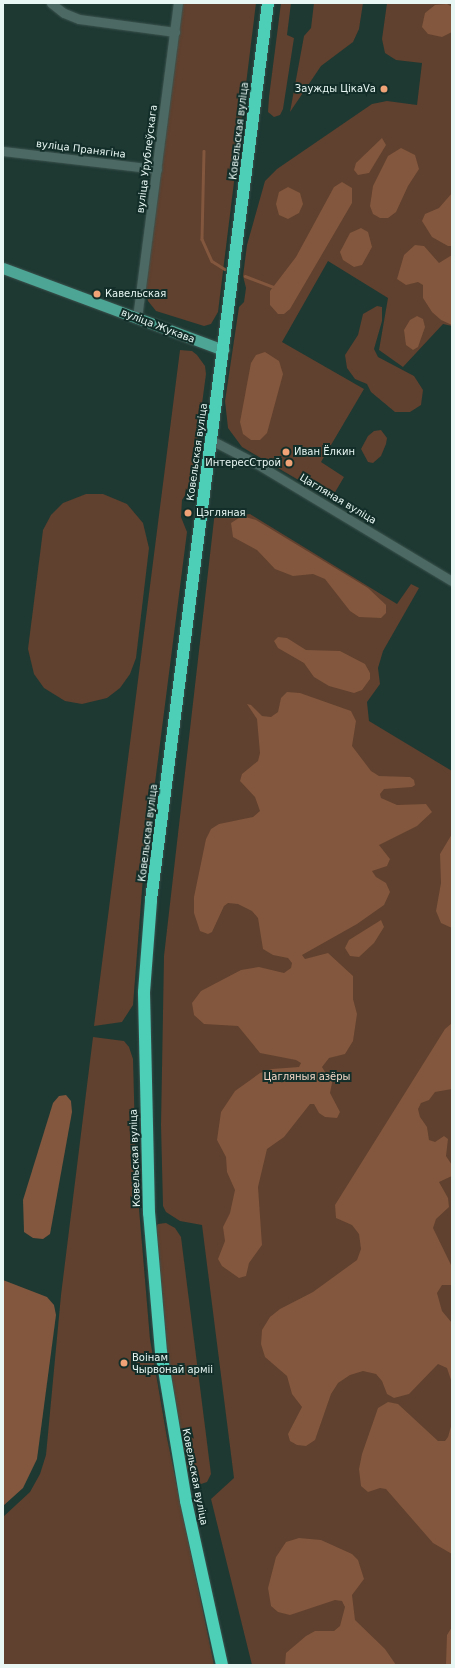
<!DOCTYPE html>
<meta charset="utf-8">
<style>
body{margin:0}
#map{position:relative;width:455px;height:1668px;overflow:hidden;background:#1e3832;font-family:"DejaVu Sans",sans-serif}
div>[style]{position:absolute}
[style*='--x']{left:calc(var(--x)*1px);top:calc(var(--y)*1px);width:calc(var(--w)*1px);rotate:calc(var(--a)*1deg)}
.green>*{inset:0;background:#60402e}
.water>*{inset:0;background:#82573e}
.stream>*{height:2.5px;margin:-1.25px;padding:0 1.25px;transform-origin:1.25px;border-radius:1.25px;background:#82573e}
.roads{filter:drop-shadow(0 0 1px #3b534e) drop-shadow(0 0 1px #3b534e)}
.minor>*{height:9px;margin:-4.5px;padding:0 4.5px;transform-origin:4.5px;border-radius:4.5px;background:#4d6963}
.major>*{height:11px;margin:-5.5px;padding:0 5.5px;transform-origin:5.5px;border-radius:5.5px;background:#4da695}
.highway>*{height:12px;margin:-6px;padding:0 6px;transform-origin:6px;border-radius:6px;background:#4dceb7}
.dots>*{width:11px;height:11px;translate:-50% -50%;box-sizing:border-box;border:2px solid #132e29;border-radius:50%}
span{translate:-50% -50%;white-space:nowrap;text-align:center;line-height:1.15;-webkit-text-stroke:4px #132e29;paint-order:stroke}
.poi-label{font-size:10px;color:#e8f7f3}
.right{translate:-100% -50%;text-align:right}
.left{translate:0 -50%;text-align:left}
.street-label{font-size:10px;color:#e8f7f3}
.park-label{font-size:10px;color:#f6d9c9}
.frame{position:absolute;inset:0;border:4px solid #e8f7f3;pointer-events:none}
</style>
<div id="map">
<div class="green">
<i style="clip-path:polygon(182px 3px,256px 3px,218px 312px,211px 324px,204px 326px,156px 311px,148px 301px,145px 289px)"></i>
<i style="clip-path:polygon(281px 3px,291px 3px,287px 35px,294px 38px,283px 109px,280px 115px,274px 117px,268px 112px,269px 97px)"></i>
<i style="clip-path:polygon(314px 3px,363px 3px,359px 29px,353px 42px,321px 66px,290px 112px,304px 36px,311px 28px)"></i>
<i style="clip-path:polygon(387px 3px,452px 3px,452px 326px,443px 324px,403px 367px,379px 350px,388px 298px,328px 261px,282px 342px,364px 389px,321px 462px,344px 477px,331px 499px,242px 447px,228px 428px,225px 401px,239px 307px,244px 302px,246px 288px,243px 276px,247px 245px,265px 181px,277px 169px,372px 104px,387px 101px,417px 105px,422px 63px,396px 60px,385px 53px,382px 39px)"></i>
<i style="clip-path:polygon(377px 306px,382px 307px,382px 321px,374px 349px,378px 357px,414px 376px,423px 390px,421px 405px,410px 412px,395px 412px,371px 392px,367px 384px,355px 379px,347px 368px,345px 355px,358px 335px,363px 314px)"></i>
<i style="clip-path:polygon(180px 350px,192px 351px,197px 355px,205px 366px,206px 374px,191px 486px,182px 500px,181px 517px,187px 532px,143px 877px,133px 1005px,122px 1022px,94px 1026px)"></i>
<i style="clip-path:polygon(381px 430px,387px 438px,386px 444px,381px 456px,373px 463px,368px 462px,361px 449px,368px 436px,374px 431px)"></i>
<i style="clip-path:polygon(86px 494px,103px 494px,127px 504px,143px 523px,149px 548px,136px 658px,130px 674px,120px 688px,107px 698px,82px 704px,65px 701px,44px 688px,34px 674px,28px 649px,43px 530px,51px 515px,63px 503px)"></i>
<i style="clip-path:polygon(215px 511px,228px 517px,250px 514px,397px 604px,411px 584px,419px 588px,383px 651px,378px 668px,380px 684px,367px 702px,369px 721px,452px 771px,452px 1665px,252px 1665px,211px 1499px,234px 1478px,202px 1225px,180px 1221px,166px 1212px,163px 1206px,161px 1125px,164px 956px)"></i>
<i style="clip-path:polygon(93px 1037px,124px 1041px,129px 1047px,133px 1059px,136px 1173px,150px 1339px,167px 1438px,214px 1665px,3px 1665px,3px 1517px,30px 1492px,40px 1474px,46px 1455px,61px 1295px)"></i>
<i style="clip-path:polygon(166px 1223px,175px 1228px,181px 1237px,211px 1474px,207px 1482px,201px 1484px,192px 1480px,188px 1471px,166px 1351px,156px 1227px,158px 1224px)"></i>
</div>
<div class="water">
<i style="clip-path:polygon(447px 4px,452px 7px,452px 32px,442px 37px,428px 34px,422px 27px,425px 13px,435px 5px)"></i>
<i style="clip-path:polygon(382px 138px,386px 145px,369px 173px,358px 175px,354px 170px,356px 163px)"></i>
<i style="clip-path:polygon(401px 148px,415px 155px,419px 169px,408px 186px,396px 212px,388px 218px,380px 218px,373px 214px,370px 206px,373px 186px,388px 156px)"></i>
<i style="clip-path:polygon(342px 182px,352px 188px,352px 203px,290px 309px,284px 314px,278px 314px,270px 305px,270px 291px,296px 257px,334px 187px)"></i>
<i style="clip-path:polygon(288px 187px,300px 193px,303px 204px,299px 213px,288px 219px,279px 215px,276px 204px,279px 192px)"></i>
<i style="clip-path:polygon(452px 193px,452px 246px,448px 246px,432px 237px,422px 221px,425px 214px,439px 208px)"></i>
<i style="clip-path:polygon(361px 228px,368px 232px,372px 247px,362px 265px,354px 267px,343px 260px,340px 252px,350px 233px)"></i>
<i style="clip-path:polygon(415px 245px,424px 246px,439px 263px,452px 255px,452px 325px,441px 320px,432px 312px,423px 298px,423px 285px,418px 282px,406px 285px,397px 279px,404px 255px)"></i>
<i style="clip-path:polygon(417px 316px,423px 319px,425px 327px,418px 347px,413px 350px,406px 345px,404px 330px,410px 320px)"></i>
<i style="clip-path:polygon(265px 352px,279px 361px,283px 374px,267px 433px,260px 440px,251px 440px,243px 434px,240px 422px,251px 363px,256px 355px)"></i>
<i style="clip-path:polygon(242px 516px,256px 520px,368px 588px,386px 605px,386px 613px,381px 618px,359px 617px,350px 611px,325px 579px,313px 574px,293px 576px,275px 569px,257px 550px,233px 537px,231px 523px)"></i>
<i style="clip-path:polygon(278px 637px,287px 638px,306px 650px,340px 651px,365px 664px,370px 673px,370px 679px,362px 690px,354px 693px,329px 686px,314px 677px,304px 663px,278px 648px,274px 641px)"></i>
<i style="clip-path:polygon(287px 692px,300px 693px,351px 711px,356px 721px,352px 746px,371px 771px,379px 776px,410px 777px,414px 780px,415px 785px,412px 787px,384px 789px,380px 794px,381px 798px,397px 805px,426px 804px,432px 812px,417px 826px,379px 845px,390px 859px,387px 866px,372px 871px,376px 877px,386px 883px,390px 892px,384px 905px,357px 924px,302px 955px,305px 959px,328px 953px,353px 976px,353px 999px,357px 1014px,353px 1041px,345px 1054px,329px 1058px,322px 1067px,325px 1072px,333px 1078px,330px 1093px,340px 1112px,337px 1118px,325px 1117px,319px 1113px,314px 1104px,310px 1104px,284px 1137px,267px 1149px,258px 1187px,262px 1245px,249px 1263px,246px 1276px,239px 1278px,222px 1266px,218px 1259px,225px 1241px,223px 1227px,230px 1213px,235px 1190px,227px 1172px,226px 1157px,217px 1140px,221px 1112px,235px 1091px,260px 1073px,272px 1069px,299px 1067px,301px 1063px,296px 1060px,260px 1053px,238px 1026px,204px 1024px,194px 1015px,192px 1003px,201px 991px,241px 970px,259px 967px,284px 973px,291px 968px,292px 963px,288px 958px,273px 955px,263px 949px,258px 918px,252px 911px,238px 904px,228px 903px,224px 906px,212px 932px,208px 934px,200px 931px,194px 913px,194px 897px,206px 839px,211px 829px,219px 824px,253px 817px,260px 811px,255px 797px,240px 781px,242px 774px,258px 761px,260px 753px,257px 719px,247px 704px,251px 705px,262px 716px,271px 717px,278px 712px,281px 698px)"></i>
<i style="clip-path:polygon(452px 834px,452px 928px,441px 923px,436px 911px,441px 883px,440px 854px)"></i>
<i style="clip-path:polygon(381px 920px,384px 927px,374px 943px,359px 957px,350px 956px,345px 948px,349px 940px)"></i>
<i style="clip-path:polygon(452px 1023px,452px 1089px,435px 1092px,429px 1100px,421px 1103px,418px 1109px,420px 1117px,427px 1127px,429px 1140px,435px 1142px,444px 1136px,448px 1139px,446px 1156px,452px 1165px,452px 1176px,439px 1182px,448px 1198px,449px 1207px,436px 1219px,433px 1228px,452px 1267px,452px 1285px,442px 1285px,437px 1293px,442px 1311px,452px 1323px,452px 1383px,447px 1368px,438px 1364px,409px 1394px,394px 1398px,387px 1394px,382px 1381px,376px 1374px,363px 1371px,350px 1375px,338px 1383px,331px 1394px,315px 1440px,306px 1446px,297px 1445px,290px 1441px,288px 1434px,302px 1407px,292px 1394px,287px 1376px,265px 1357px,261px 1344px,262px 1330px,270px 1317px,280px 1309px,313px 1292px,357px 1260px,361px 1249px,359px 1234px,352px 1225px,336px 1218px,335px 1205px,445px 1029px)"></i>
<i style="clip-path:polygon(66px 1095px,71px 1101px,72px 1112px,50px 1234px,43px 1239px,33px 1238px,24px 1232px,23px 1200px,53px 1103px,59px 1096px)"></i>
<i style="clip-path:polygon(3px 1280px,47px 1297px,54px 1305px,56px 1315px,37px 1459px,23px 1488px,3px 1506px)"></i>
<i style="clip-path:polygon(388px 1402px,398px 1404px,438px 1441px,445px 1441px,448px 1437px,452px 1423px,452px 1554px,433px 1543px,386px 1489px,380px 1488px,368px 1492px,361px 1486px,359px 1469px,362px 1454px,378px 1408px)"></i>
<i style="clip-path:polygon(299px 1538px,321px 1540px,352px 1554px,358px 1560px,364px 1579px,352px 1595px,355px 1620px,385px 1649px,396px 1665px,285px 1665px,286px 1653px,306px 1636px,315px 1631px,334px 1631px,340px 1626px,345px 1607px,342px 1601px,335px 1600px,290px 1615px,278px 1612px,271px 1606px,268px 1588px,276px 1557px,286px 1542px)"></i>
<i style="clip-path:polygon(452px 1627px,452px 1665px,446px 1665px,447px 1635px)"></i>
</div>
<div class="stream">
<i style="--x:204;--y:151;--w:88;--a:91.3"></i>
<i style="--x:202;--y:239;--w:24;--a:66"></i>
<i style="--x:212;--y:261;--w:15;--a:32"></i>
<i style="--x:245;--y:276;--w:30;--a:21"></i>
</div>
<div class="roads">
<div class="minor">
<i style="--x:51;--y:3;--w:16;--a:38"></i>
<i style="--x:64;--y:13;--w:16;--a:22"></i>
<i style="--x:79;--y:19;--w:97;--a:7.7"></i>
<i style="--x:3;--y:151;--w:155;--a:6.7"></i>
<i style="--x:137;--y:318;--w:318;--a:-82.6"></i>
<i style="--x:211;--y:440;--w:52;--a:27.6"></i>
<i style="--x:257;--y:464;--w:227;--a:31"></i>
</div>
<div class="major">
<i style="--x:3;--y:268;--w:235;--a:20.4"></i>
</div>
<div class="highway">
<i style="--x:222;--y:1665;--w:168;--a:-102.4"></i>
<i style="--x:186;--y:1501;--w:151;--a:-99.5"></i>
<i style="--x:161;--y:1352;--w:140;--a:-94.9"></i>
<i style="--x:149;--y:1213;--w:221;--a:-91.3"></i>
<i style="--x:144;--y:992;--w:92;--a:-85.6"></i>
<i style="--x:151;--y:900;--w:905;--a:-82.57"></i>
</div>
</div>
<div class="dots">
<i style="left:384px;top:89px;background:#efa377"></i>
<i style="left:97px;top:294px;background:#efa377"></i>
<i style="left:286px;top:452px;background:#efa377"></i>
<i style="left:289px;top:463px;background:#efa377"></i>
<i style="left:188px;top:513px;background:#efa377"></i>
<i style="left:124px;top:1363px;background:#efa377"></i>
</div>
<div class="poi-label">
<span class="right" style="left:376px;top:89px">Заужды ЦікаVа</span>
<span class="left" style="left:105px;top:294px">Кавельская</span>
<span class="left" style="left:294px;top:452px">Иван Ёлкин</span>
<span class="right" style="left:281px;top:463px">ИнтересСтрой</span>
<span class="left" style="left:196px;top:513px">Цэгляная</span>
<span class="left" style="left:132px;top:1363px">Воінам<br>Чырвонай арміі</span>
</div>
<div class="street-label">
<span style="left:239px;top:131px;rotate:-83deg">Ковельская вуліца</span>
<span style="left:81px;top:149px;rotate:7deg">вуліца Пранягіна</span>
<span style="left:147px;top:159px;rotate:-83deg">вуліца Урублеўскага</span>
<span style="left:158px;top:326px;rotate:21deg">вуліца Жукава</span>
<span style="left:197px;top:452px;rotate:-82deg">Ковельская вуліца</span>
<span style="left:338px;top:499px;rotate:31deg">Цагляная вуліца</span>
<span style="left:148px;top:833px;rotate:-83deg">Ковельская вуліца</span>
<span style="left:135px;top:1158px;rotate:-92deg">Ковельская вуліца</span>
<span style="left:195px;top:1477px;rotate:79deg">Ковельская вуліца</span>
</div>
<div class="park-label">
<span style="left:307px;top:1077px">Цагляныя азёры</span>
</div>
<div class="frame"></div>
</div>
